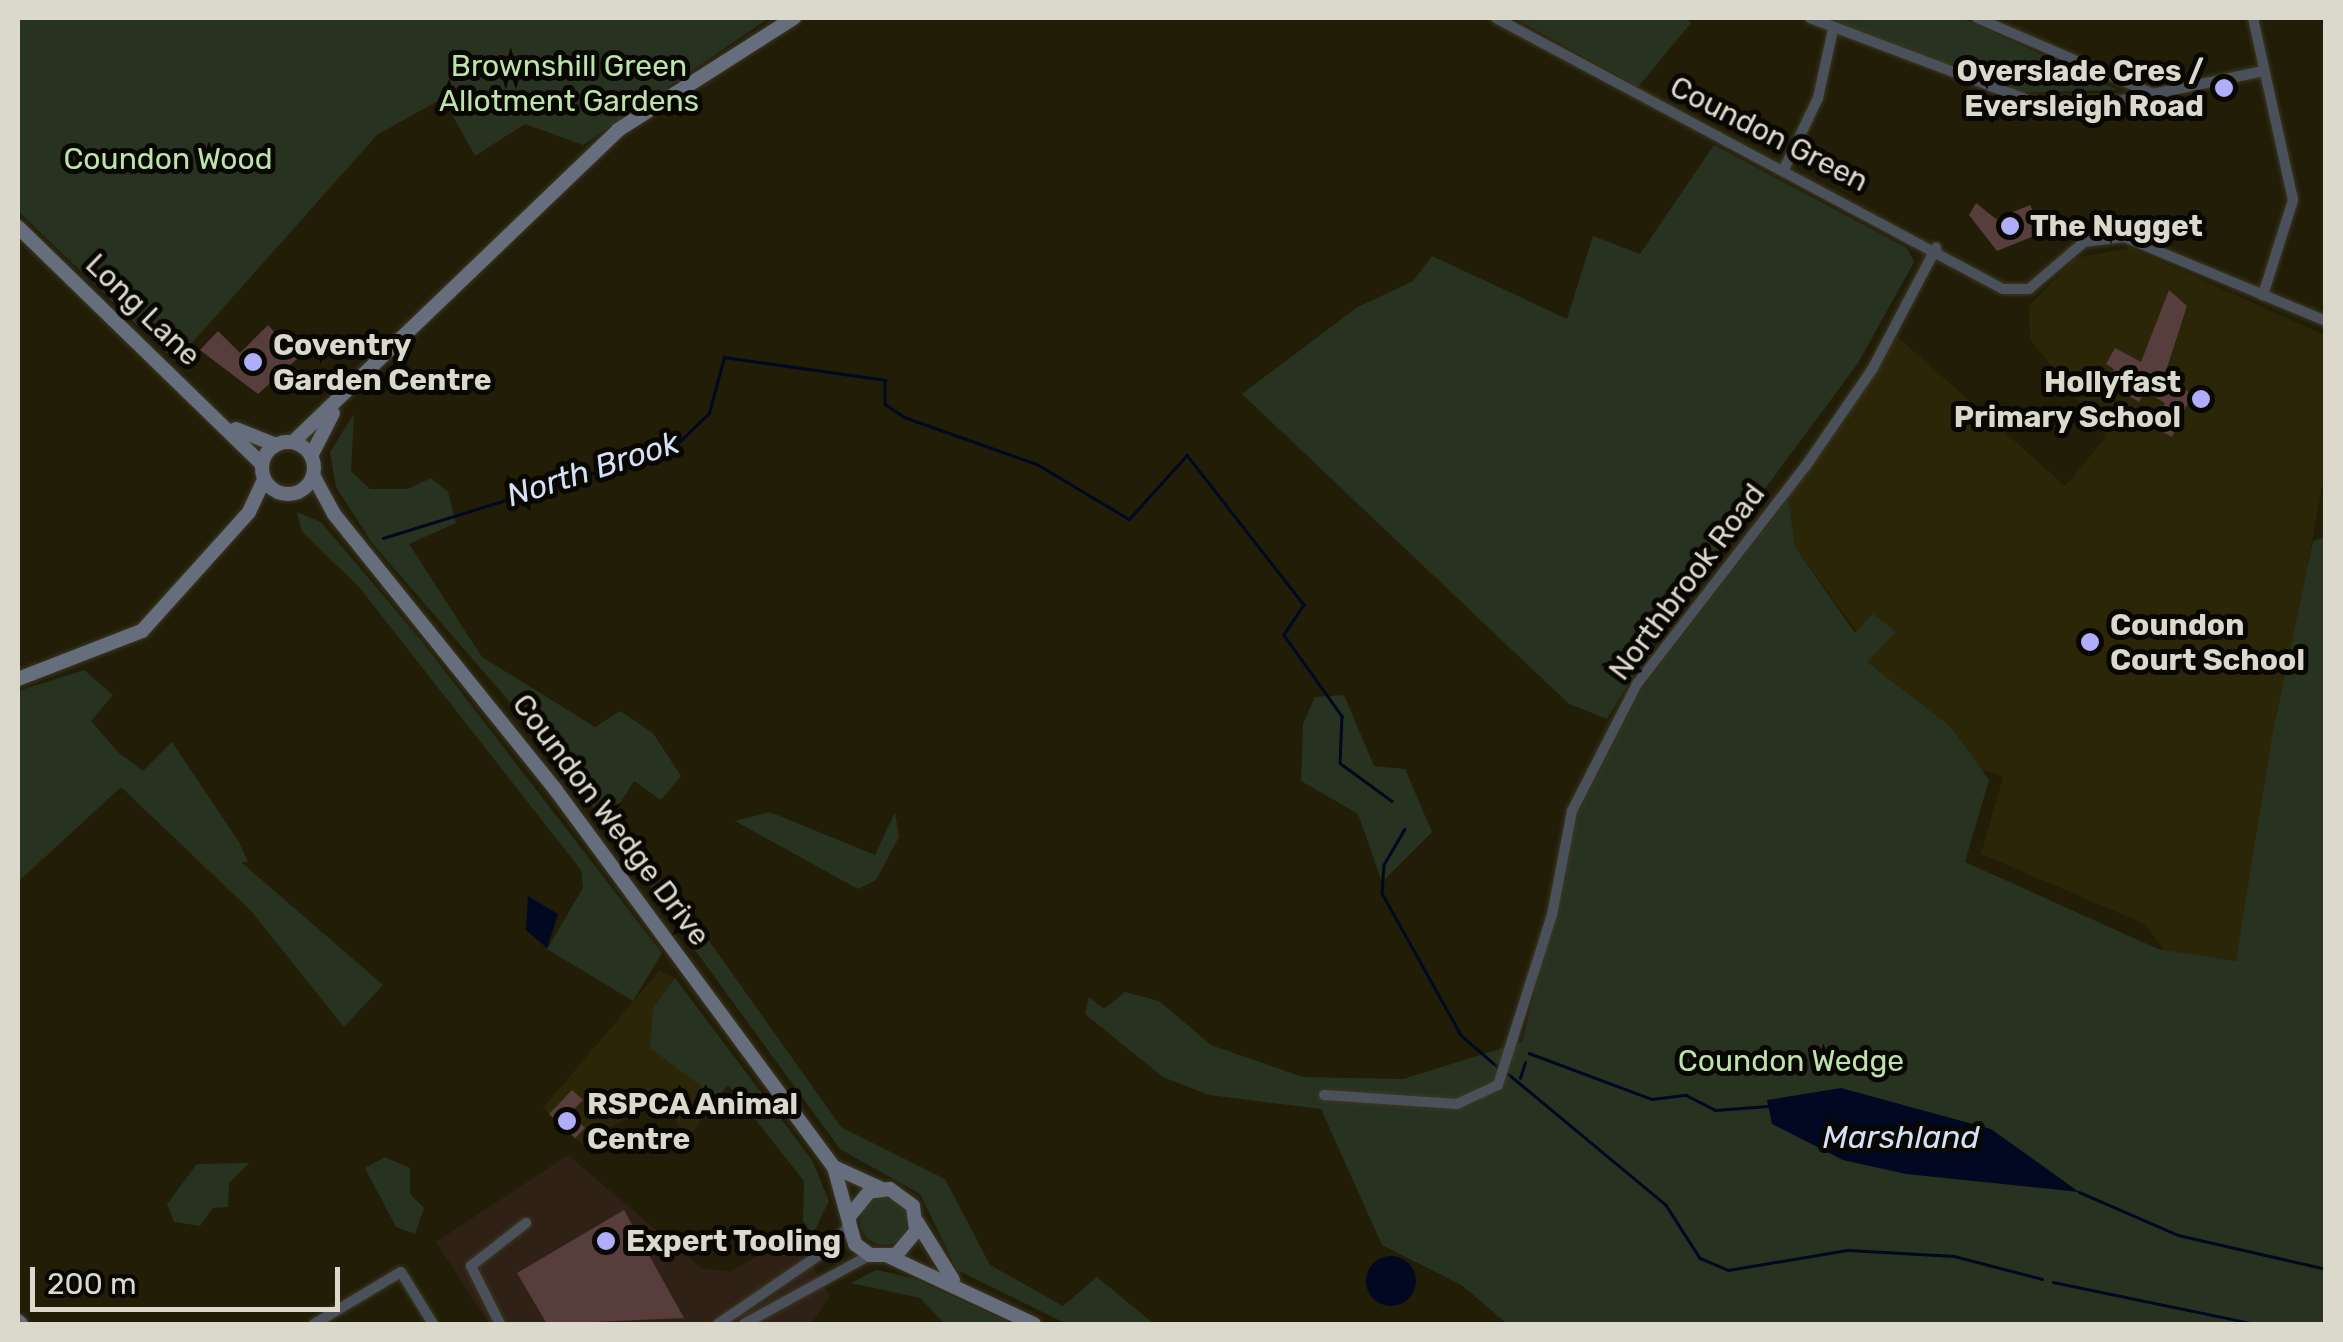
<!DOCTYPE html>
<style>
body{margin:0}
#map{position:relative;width:2343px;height:1342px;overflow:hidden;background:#211d07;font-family:Rubik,sans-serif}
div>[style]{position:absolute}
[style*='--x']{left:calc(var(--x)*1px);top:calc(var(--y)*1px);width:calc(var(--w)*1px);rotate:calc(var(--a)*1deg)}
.built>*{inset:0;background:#2c2608}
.industrial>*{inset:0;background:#2f2115}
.green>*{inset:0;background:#273320}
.round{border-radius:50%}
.water>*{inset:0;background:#010821}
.stream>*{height:2.5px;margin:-1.25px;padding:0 1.25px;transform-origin:1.25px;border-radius:1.25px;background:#010821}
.building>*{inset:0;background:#573d3c}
.roads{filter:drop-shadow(0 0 2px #3b3723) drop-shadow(0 0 2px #3b3723)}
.street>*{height:10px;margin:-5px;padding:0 5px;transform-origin:5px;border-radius:5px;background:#4b515a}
.secondary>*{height:14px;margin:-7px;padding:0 7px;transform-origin:7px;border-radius:7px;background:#666e7d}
.secondary>.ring{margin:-7px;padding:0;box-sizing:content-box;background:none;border:14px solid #666e7d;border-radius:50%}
.dots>*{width:28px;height:28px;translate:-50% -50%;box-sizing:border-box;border:5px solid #090702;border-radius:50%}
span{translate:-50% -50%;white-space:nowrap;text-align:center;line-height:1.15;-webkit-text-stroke:10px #090702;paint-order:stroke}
.park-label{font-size:30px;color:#bee3aa}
.poi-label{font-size:30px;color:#dbd9cc;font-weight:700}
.right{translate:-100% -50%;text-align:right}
.left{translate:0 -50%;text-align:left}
.street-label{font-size:30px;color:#dbd9cc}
.water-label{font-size:32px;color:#d4e1f8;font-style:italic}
.frame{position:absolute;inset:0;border:20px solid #dbd9cc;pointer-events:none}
.scale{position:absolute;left:30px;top:1267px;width:310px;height:45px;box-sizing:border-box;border:5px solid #dbd9cc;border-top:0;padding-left:12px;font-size:30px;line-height:35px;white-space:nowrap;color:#dbd9cc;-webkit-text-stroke:8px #090702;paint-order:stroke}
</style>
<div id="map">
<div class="built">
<i style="clip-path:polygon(2131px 248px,2325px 335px,2325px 470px,2236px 961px,2164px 950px,2145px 924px,1981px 854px,2003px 777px,1980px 769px,1951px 727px,1867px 662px,1871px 651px,1795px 547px,1784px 495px,1892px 332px,2065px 486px,2106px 437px,2030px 339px,2029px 306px,2075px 258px)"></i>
<i style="clip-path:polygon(659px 971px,675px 978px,653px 1008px,651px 1048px,717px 1098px,687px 1140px,662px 1098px,581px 1144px,543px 1108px)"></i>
</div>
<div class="industrial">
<i style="clip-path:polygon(568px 1155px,701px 1268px,729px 1272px,794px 1235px,830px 1296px,811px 1324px,489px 1324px,436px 1242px)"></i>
</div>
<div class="green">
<i style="clip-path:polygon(18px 18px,769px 18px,583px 145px,525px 124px,475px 156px,443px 98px,377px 135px,183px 353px,166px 353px,18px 211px)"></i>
<i style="clip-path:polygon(1514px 18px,1687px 18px,1691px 23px,1638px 87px)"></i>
<i style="clip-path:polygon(1824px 18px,1962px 18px,2118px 90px,2012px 93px)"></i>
<i style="clip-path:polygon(1714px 145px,1907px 248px,1914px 262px,1858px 363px,1663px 627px,1607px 719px,1569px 704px,1242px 394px,1356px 308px,1413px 281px,1432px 256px,1567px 319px,1593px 236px,1640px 254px)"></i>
<i style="clip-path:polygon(354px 414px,351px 471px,370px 489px,408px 489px,431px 478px,448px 492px,456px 523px,409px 544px,482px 657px,595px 727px,620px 711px,653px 733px,681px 776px,661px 800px,634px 781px,613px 814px,670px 894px,661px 902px,553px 752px,372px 543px,336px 487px,330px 452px)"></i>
<i style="clip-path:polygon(1788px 499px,1795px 547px,1855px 633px,1873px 614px,1896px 632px,1867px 662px,1951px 727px,1989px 780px,1965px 862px,2158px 949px,2236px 961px,2272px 737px,2313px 541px,2325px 537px,2325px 1324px,1507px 1324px,1463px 1286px,1382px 1245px,1321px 1109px,1209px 1095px,1163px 1077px,1085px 1014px,1089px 997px,1104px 1009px,1125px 992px,1159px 1001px,1211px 1045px,1303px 1077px,1403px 1079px,1522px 1042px,1578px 812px,1643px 687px)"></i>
<i style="clip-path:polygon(297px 512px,321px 522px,421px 640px,662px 953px,633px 1001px,547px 949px,583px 888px,581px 870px,359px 587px,302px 532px)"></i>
<i style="clip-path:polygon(84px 670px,113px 695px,91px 721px,119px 753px,143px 771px,172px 742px,239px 842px,248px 862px,241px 862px,383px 985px,344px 1027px,252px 912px,121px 787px,18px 882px,18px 691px)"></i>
<i style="clip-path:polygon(1344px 695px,1374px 766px,1405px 769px,1432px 832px,1382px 882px,1358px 814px,1301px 781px,1303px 724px,1315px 697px)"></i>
<i style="clip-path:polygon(770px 812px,875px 855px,895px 812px,899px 837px,876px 880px,858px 889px,735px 821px)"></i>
<i style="clip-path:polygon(683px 904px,841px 1127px,945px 1179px,990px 1265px,1063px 1306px,1097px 1277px,1154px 1324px,1067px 1324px,957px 1270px,920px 1194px,840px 1149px,671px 917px)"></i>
<i style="clip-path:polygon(675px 978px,812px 1160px,829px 1201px,813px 1234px,803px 1221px,804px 1181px,728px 1085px,717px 1098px,650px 1048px,653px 1008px)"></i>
<i style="clip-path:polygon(385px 1157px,410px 1168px,410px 1194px,424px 1208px,415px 1234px,396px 1227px,365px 1168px)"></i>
<i style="clip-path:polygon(249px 1163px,229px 1183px,228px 1207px,213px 1208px,200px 1226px,174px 1222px,167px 1204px,197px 1164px)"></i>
<i class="round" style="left:860px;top:1197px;width:48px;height:48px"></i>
<i style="clip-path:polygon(876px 1270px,913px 1278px,1013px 1324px,945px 1324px,920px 1298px,851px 1283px)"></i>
</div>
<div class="water">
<i style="clip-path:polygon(528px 896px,558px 914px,547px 948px,526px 930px)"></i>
<i style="clip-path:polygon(1841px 1088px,1991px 1129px,2079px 1192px,1906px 1174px,1843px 1160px,1772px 1124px,1767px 1100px)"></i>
<i class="round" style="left:1366px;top:1256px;width:50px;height:50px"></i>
</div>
<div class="stream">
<i style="--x:383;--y:538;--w:304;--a:-17.2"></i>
<i style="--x:673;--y:448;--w:50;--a:-44.2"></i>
<i style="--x:709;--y:413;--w:58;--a:-75"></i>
<i style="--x:724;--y:357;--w:163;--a:8.1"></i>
<i style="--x:885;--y:380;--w:24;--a:90"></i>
<i style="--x:885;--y:404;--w:23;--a:34"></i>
<i style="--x:904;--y:417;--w:141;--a:19.5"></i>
<i style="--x:1037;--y:464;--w:107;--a:30.9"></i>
<i style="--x:1129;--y:519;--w:86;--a:-47.8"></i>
<i style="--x:1187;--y:455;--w:190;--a:52"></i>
<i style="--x:1304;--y:605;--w:36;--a:124"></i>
<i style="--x:1284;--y:635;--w:100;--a:54.4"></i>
<i style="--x:1342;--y:716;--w:47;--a:92.4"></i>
<i style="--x:1340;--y:763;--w:64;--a:36.2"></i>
<i style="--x:1405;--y:829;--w:42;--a:120.3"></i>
<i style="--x:1384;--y:865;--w:28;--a:94"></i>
<i style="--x:1382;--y:893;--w:162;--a:60.9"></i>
<i style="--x:1461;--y:1035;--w:50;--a:41"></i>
<i style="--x:1529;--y:1053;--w:131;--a:20.5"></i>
<i style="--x:1652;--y:1099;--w:34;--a:-7"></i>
<i style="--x:1686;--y:1095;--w:33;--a:27"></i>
<i style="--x:1715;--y:1110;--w:53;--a:-4.3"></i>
<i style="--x:1506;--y:1072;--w:208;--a:39.7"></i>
<i style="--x:1666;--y:1205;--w:63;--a:57.3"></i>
<i style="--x:1700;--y:1258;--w:30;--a:23"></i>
<i style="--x:1728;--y:1270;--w:122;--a:-9.5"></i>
<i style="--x:1848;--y:1250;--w:106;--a:3.2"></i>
<i style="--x:1954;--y:1256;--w:91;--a:14.6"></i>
<i style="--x:1520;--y:1078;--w:16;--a:-72"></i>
<i style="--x:2079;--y:1192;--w:108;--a:23.5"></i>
<i style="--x:2178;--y:1235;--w:152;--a:12.9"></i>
<i style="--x:2053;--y:1282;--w:206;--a:11.7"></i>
</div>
<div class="building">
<i style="clip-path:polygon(1976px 203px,1996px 219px,2030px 205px,2044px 232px,1997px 251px,1969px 215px)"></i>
<i style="clip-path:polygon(2169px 290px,2187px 306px,2164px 377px,2192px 394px,2172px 437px,2152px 426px,2165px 403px,2145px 391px,2139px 402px,2106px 383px,2114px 369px,2106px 364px,2115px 348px,2141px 362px)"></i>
<i style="clip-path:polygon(268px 325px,298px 358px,258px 394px,200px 350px,218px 331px,240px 353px)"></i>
<i style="clip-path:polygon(572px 1090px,583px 1100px,570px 1113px,585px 1128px,575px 1138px,549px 1114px)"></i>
<i style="clip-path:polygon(624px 1210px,684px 1318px,547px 1324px,517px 1273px)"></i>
</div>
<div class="roads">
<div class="street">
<i style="--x:1496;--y:18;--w:575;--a:28.13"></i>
<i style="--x:2003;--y:289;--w:26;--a:0"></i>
<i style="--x:2029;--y:289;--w:72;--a:-40.5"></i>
<i style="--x:2084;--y:242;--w:40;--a:-7.1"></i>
<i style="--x:2124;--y:237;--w:219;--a:22.6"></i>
<i style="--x:1810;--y:18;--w:239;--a:20.6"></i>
<i style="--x:2034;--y:102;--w:85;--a:-0.7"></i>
<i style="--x:2119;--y:101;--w:148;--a:-11.7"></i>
<i style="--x:1977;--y:18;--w:189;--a:23.3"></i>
<i style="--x:2253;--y:18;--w:186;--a:77.6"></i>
<i style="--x:2293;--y:200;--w:100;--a:107.5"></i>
<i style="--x:1784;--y:169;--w:79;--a:-64.4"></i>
<i style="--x:1818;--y:98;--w:71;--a:-77.7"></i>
<i style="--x:1324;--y:1095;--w:133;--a:3.9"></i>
<i style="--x:1457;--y:1104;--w:45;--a:-24.9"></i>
<i style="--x:1498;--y:1085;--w:178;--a:-72.4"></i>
<i style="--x:1552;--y:915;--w:106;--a:-79.1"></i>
<i style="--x:1572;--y:811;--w:143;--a:-62.9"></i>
<i style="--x:1637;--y:684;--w:274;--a:-52.3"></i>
<i style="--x:1805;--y:467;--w:120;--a:-55.5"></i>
<i style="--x:1873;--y:368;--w:136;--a:-62.3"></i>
<i style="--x:314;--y:1324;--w:101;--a:-30.9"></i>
<i style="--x:401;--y:1272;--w:61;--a:58.4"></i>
<i style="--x:500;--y:1324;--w:65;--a:-116.6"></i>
<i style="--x:471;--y:1266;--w:70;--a:-38"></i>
<i style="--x:718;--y:1324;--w:140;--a:-34.3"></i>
<i style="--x:834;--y:1245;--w:25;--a:-53"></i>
<i style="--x:744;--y:1324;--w:144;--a:-28.7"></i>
</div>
<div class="secondary">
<i style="--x:18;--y:227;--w:340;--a:44.2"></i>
<i style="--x:236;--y:429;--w:43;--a:21.8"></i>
<i class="ring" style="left:262px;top:442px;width:38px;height:38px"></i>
<i style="--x:293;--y:442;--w:451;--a:-43.8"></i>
<i style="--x:618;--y:130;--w:209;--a:-32.5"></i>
<i style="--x:311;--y:456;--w:48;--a:-62.9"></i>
<i style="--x:313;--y:475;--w:44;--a:61.7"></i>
<i style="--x:334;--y:514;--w:353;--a:51.2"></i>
<i style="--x:555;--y:789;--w:470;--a:53.6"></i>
<i style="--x:834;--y:1167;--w:80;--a:74.7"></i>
<i style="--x:855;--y:1244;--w:19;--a:36"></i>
<i style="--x:870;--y:1255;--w:26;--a:0"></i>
<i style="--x:896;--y:1255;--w:31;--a:-50"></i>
<i style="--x:916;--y:1231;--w:25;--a:-97"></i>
<i style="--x:913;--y:1206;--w:29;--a:-144"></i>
<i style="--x:890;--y:1189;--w:21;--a:172"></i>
<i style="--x:869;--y:1192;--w:28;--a:129"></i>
<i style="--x:18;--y:679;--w:133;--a:-21.2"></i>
<i style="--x:142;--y:631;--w:160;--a:-48"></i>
<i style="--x:249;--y:512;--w:35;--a:-65"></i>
<i style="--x:834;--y:1167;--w:53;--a:24.6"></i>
<i style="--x:917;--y:1222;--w:68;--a:58.2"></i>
<i style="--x:888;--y:1256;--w:161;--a:25"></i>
<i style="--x:18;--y:1321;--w:4;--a:45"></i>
</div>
</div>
<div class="dots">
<i style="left:2224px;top:88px;background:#aeaefb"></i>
<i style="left:2010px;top:226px;background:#aeaefb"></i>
<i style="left:253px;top:362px;background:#aeaefb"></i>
<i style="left:2201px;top:399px;background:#aeaefb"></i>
<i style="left:2090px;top:642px;background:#aeaefb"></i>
<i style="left:567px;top:1121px;background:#aeaefb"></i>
<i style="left:606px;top:1241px;background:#aeaefb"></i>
</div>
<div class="park-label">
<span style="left:569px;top:83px">Brownshill Green<br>Allotment Gardens</span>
<span style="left:168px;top:159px">Coundon Wood</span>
<span style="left:1791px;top:1061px">Coundon Wedge</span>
</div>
<div class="poi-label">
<span class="right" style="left:2204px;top:88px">Overslade Cres /<br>Eversleigh Road</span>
<span class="left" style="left:2030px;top:226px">The Nugget</span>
<span class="left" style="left:273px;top:362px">Coventry<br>Garden Centre</span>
<span class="right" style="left:2181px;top:399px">Hollyfast<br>Primary School</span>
<span class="left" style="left:2110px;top:642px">Coundon<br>Court School</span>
<span class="left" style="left:587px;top:1121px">RSPCA Animal<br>Centre</span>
<span class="left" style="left:626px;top:1241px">Expert Tooling</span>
</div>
<div class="street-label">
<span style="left:1769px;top:134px;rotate:27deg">Coundon Green</span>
<span style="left:143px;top:310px;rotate:44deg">Long Lane</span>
<span style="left:1687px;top:582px;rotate:-53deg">Northbrook Road</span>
<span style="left:611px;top:820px;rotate:53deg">Coundon Wedge Drive</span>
</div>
<div class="water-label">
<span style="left:593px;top:469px;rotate:-18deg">North Brook</span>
<span style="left:1901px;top:1137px">Marshland</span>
</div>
<div class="frame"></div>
<div class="scale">200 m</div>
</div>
